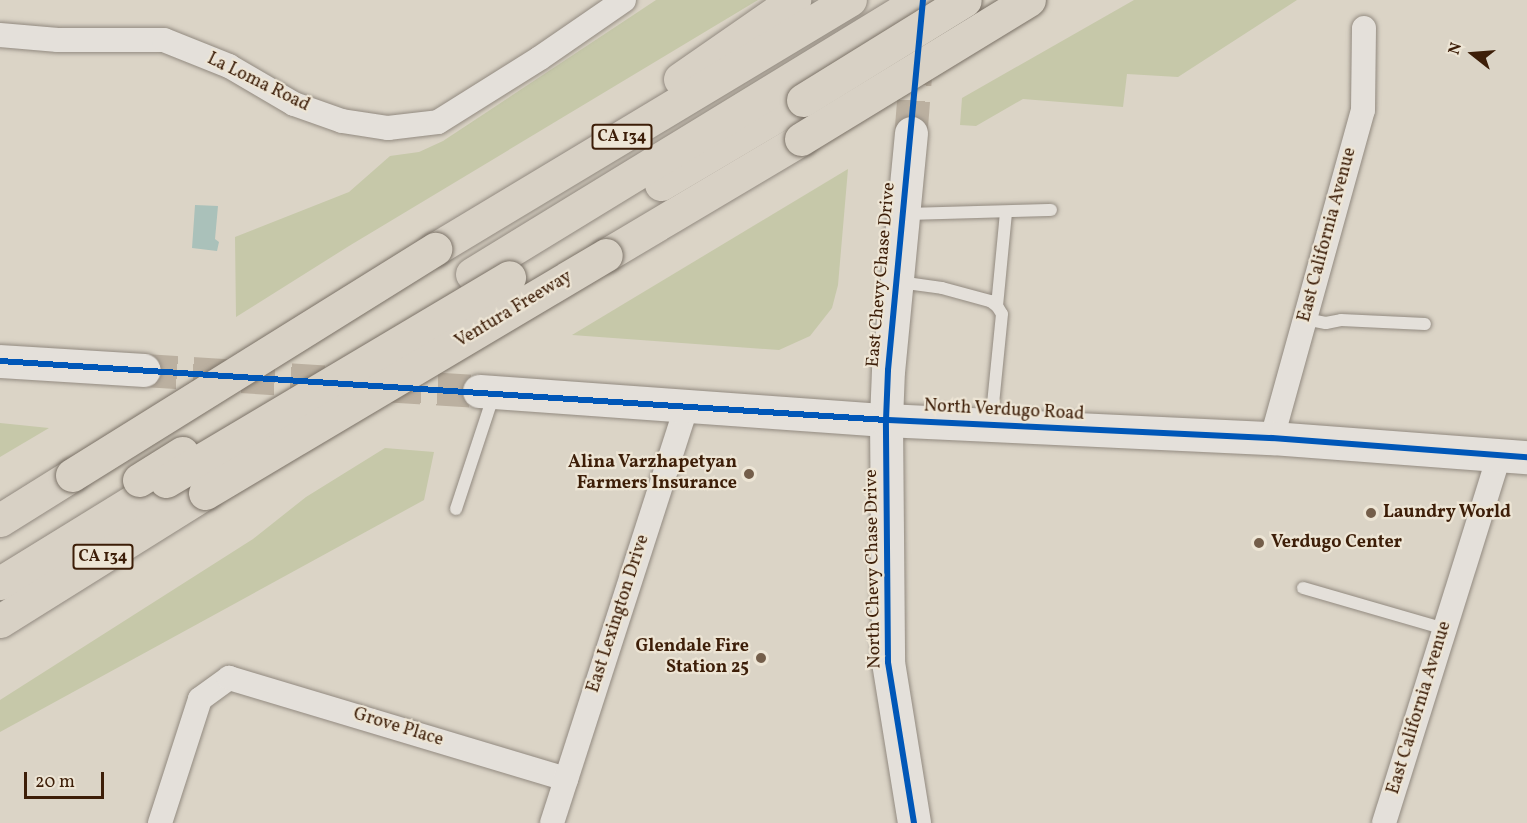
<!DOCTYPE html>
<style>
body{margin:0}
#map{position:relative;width:1527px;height:823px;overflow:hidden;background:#dbd4c6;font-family:Vollkorn,serif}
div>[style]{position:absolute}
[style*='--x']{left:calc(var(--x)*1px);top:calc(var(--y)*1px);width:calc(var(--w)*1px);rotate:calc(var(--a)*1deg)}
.green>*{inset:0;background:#c6c8a9}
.water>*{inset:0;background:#aac1ba}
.secondary-tunnel>*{height:33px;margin-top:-16.5px;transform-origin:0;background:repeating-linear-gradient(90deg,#bbb0a0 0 33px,transparent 0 49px)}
.roads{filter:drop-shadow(0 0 2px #928a80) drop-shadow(0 0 2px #928a80)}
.lane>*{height:12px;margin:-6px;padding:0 6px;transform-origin:6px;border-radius:6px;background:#e4e0da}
.street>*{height:24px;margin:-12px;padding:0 12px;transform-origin:12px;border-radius:12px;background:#e4e0da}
.secondary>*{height:33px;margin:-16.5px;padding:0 16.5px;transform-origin:16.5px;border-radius:16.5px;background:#e4e0da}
.highway>*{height:33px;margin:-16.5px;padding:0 16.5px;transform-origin:16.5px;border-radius:16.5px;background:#d8d1c5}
.bridges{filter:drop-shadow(0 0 2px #7b7267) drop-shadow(0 0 2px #7b7267)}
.highway-bridge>*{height:33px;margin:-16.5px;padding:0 16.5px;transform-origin:16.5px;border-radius:16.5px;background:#d8d1c5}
.cycleway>*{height:6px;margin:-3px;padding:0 3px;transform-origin:3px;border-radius:3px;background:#0057b8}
.dots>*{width:16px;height:16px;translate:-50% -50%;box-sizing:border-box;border:3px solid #ede5d5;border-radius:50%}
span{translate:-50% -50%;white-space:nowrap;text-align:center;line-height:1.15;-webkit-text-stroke:4.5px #ede5d5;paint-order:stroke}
.shield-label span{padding:2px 4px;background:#ede5d5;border:2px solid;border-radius:4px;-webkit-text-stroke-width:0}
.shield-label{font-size:16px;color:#3d1e08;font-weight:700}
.street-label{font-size:18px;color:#3d1e08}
.poi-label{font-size:18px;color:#3d1e08;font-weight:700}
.right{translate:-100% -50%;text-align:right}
.left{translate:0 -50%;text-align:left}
.north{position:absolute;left:1443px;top:24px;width:60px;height:60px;-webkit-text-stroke:4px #ede5d5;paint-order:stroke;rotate:287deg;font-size:16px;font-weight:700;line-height:24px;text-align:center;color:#3d1e08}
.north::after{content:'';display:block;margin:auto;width:21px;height:27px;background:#3d1e08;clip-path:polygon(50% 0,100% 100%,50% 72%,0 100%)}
.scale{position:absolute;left:24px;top:772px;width:80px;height:27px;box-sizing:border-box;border:3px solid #3d1e08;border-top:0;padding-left:8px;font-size:18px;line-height:21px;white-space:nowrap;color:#3d1e08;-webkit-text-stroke:4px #ede5d5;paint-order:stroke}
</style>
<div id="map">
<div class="green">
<i style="clip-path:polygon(656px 0,758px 0,349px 246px,236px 317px,235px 237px,349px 192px,390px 156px,419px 152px,443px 141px)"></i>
<i style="clip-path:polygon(1134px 0,1297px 0,1178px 77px,1127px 74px,1123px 107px,1023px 99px,976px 126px,960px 125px,962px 98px)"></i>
<i style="clip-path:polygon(848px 169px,838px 285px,832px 308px,810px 336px,779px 350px,572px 335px)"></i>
<i style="clip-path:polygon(0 423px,49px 428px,0 457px)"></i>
<i style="clip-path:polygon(385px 448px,434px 452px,424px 500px,0 732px,0 700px,253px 539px,306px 497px)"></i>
</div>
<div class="water">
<i style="clip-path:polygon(195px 205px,218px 206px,215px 239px,219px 242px,217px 251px,192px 248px)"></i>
</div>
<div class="secondary-tunnel">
<i style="--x:911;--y:133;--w:88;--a:-85.5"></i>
<i style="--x:144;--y:370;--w:336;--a:3.6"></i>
</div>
<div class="roads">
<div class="lane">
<i style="--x:904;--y:214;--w:147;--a:-1.6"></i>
<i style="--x:899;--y:282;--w:43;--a:7.9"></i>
<i style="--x:942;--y:288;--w:50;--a:15.2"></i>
<i style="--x:990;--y:301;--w:9;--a:36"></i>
<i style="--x:997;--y:306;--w:9;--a:58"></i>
<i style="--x:1002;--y:314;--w:111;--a:95.7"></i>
<i style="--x:997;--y:306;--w:94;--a:-84.5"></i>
<i style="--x:1305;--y:319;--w:21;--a:11"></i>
<i style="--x:1326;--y:323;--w:15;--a:-11"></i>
<i style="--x:1341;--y:320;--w:84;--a:2.7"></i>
<i style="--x:456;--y:509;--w:121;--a:-71.7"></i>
<i style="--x:1303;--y:588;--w:148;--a:16.1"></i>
</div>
<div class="street">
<i style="--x:0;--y:35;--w:58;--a:4.9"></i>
<i style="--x:58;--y:40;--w:106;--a:0"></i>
<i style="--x:164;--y:40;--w:70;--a:21.8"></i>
<i style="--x:229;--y:66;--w:75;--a:30.3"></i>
<i style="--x:294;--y:104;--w:51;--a:19.5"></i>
<i style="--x:342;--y:121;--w:47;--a:8.7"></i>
<i style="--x:388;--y:128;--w:50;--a:-6.8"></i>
<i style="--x:438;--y:122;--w:120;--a:-32.1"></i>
<i style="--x:540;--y:58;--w:102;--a:-34.6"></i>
<i style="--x:1272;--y:438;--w:340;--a:-74.5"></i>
<i style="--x:1363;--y:110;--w:82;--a:-89.3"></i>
<i style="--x:160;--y:823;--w:130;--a:-72.1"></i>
<i style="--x:200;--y:699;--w:36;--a:-36"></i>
<i style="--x:229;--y:678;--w:352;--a:16.7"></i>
<i style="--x:552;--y:823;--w:438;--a:-72.1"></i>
<i style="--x:1384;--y:823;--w:386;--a:-72.6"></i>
</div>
<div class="secondary">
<i style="--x:911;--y:133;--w:238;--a:95.5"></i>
<i style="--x:888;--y:370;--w:50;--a:92.3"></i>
<i style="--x:886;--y:420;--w:242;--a:89.5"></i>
<i style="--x:888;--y:662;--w:163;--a:80.8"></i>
<i style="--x:0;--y:361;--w:144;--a:3.6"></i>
<i style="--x:479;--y:391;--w:408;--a:4.1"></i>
<i style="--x:886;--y:420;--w:386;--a:2.7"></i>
<i style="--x:1272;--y:438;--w:256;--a:4.3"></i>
</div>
<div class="highway">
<i style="--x:680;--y:79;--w:139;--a:-34.7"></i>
<i style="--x:661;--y:184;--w:165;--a:-30.6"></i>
<i style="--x:435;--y:249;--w:484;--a:-31"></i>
<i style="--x:606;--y:255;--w:227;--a:-30.7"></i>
<i style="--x:472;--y:274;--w:525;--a:-31.45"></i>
<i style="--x:0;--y:520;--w:85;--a:-32"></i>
<i style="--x:0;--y:583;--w:195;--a:-31.6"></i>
<i style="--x:0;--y:621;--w:242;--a:-32"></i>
</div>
</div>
<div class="bridges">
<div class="highway-bridge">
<i style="--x:803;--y:100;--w:190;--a:-31.7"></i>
<i style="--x:801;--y:139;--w:267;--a:-31.4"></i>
<i style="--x:72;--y:475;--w:428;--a:-31.9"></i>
<i style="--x:139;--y:480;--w:51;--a:-32.1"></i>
<i style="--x:166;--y:481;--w:399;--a:-30.7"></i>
<i style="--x:205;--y:493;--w:466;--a:-30.7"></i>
</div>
</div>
<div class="cycleway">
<i style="--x:0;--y:361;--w:888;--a:3.81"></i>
<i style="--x:886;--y:420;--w:386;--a:2.7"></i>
<i style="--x:1272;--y:438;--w:256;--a:4.3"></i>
<i style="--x:914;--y:823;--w:163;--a:-99.2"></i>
<i style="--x:888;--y:662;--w:242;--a:-90.5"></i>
<i style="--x:886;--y:420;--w:50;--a:-87.7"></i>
<i style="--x:888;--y:370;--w:372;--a:-84.6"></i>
</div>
<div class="dots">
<i style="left:749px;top:474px;background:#745e4a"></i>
<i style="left:1371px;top:513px;background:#745e4a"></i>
<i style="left:1259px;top:543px;background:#745e4a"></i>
<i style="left:761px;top:658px;background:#745e4a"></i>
</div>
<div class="shield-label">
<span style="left:622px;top:137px">CA 134</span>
<span style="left:103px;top:557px">CA 134</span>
</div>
<div class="street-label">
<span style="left:258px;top:83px;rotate:26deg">La Loma Road</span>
<span style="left:1328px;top:235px;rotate:-75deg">East California Avenue</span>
<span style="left:882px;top:275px;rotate:-85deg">East Chevy Chase Drive</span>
<span style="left:514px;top:310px;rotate:-31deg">Ventura Freeway</span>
<span style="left:1004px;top:411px;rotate:3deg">North Verdugo Road</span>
<span style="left:874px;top:569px;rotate:-91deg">North Chevy Chase Drive</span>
<span style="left:619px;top:614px;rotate:-72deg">East Lexington Drive</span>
<span style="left:1420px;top:708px;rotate:-73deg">East California Avenue</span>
<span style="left:398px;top:728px;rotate:17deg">Grove Place</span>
</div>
<div class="poi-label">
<span class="right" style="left:737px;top:474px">Alina Varzhapetyan<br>Farmers Insurance</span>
<span class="left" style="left:1383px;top:513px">Laundry World</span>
<span class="left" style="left:1271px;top:543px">Verdugo Center</span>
<span class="right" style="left:749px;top:658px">Glendale Fire<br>Station 25</span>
</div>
<div class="north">N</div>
<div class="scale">20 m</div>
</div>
